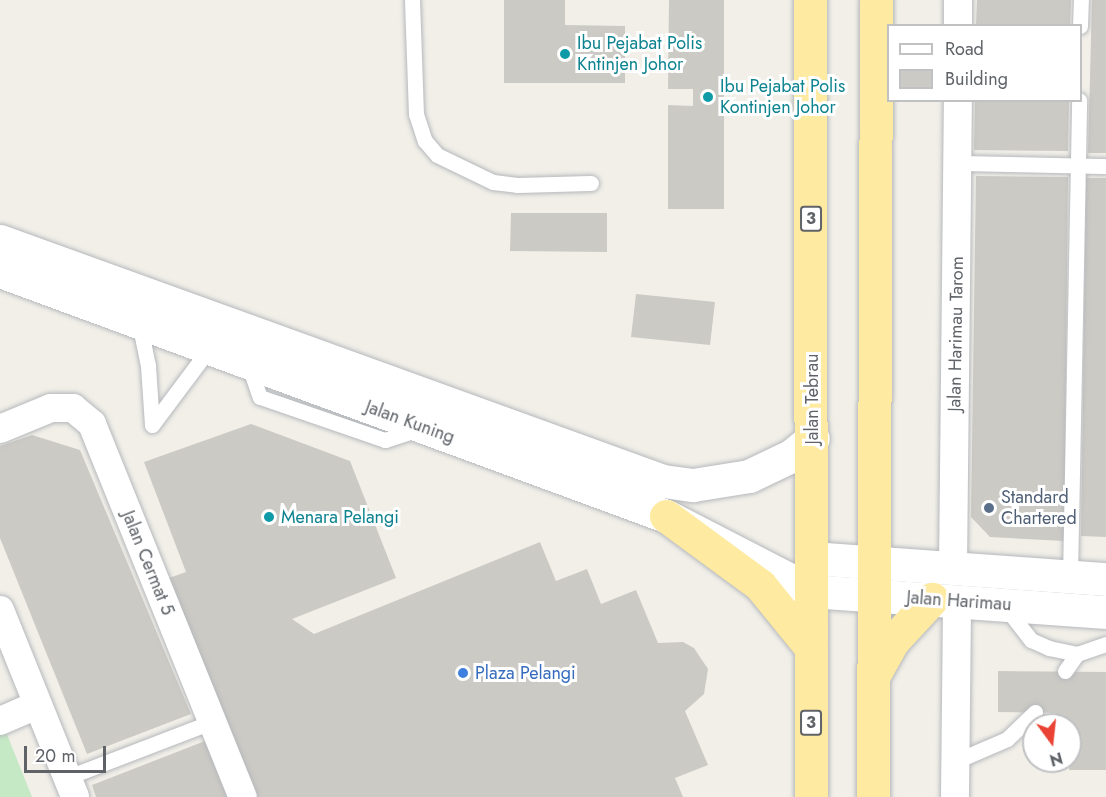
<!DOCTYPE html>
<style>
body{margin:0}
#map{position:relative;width:1106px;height:797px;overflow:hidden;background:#f1efe8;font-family:Jost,sans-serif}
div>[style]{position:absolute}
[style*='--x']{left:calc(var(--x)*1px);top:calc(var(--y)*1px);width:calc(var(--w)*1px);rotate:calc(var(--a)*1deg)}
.green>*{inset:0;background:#c5e8c5}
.building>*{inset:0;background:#cccac5}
.roads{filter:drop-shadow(0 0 2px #b5b8bc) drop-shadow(0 0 2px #b5b8bc)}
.service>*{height:15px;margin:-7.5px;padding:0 7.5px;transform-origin:7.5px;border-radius:7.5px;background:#fff}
.minor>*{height:28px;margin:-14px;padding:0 14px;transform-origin:14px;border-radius:14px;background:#fff}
.tertiary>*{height:33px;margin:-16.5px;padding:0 16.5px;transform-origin:16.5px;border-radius:16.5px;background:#fff}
.trunk>*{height:33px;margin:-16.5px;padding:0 16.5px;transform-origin:16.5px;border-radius:16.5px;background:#feeaa1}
.dots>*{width:16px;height:16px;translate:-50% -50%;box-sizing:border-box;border:3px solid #fff;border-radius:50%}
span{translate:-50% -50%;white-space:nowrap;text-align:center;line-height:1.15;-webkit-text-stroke:6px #fff;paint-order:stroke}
.shield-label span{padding:2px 4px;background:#fff;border:2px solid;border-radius:4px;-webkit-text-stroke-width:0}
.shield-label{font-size:16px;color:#5f6368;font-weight:700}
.culture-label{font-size:18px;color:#0d838f}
.left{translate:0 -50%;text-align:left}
.street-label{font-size:18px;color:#5f6368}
.service-label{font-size:18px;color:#4e5e75}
.shop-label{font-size:18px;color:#366cbe}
.legend{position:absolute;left:887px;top:24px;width:195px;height:78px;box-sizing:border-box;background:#fff;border:2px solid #bfc1c3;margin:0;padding:8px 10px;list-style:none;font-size:18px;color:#5f6368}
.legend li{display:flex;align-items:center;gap:12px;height:30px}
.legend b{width:30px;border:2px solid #bfc1c3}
.north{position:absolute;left:1022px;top:713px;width:60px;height:60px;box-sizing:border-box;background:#fff;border:2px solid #bfc1c3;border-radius:50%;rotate:165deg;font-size:16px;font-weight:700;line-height:24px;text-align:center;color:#5f6368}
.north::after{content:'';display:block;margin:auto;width:21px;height:27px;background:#ea4335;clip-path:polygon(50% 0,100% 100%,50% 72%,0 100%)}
.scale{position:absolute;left:24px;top:746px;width:82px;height:27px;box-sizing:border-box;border:3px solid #5f6368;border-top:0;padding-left:8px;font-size:18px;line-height:21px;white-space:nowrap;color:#5f6368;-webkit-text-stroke:4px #fff;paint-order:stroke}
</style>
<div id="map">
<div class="green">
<i style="clip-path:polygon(6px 732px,32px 797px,0 797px,0 734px)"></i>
</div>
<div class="building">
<i style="clip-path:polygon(504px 0,565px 0,565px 25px,625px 26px,625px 83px,504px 83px)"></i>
<i style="clip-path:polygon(669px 0,724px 0,724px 209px,668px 209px,668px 105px,693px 106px,693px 89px,668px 89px)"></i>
<i style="clip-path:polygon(977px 0,1071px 0,1070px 26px,976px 26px)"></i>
<i style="clip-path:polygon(1092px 0,1106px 0,1106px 153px,1088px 153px)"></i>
<i style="clip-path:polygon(975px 100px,1069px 100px,1068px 151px,974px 150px)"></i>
<i style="clip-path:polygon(976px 176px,1068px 177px,1064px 541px,990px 537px,971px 517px)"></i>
<i style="clip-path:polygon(1086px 178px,1106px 178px,1106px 537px,1081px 536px)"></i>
<i style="clip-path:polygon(511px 213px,607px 213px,607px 252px,510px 251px)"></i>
<i style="clip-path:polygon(636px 294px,715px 302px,710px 345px,631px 337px)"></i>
<i style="clip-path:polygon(251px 424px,350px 461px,396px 578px,292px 619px,314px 634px,540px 542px,556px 581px,587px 569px,601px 604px,636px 590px,658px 643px,683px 642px,694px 648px,708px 669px,704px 694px,685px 711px,708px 765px,675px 778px,683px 797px,258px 797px,169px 578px,186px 572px,144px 462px)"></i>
<i style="clip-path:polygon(32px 435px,80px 450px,191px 714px,87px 754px,0 538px,0 446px)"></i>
<i style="clip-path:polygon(998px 671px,1106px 672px,1106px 770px,1069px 770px,1070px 725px,1056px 725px,1056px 713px,998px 712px)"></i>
<i style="clip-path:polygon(205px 741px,227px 797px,96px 797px,92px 785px)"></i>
</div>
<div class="roads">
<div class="service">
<i style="--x:412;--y:0;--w:114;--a:88"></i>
<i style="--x:416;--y:114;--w:28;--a:72"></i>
<i style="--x:425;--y:141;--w:18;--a:49"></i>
<i style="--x:437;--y:155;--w:62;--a:25.7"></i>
<i style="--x:493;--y:182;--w:24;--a:7"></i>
<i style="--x:517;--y:185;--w:74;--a:-1.5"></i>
<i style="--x:1080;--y:26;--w:26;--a:-88"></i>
<i style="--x:958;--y:163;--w:148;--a:1.2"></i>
<i style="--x:139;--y:322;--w:45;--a:78.4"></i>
<i style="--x:148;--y:366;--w:59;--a:86.1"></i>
<i style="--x:248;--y:363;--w:36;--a:71"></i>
<i style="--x:260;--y:397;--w:132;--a:19"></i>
<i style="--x:385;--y:440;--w:36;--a:-18"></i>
<i style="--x:152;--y:425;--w:99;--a:-53.2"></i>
<i style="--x:1070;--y:577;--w:477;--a:-88.9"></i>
<i style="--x:1006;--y:608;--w:41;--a:52"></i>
<i style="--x:1031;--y:640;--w:20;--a:24"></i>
<i style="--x:1049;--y:648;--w:29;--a:12"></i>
<i style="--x:1077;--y:654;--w:31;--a:-19"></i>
<i style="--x:1065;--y:671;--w:21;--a:-55"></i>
<i style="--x:956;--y:761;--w:56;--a:-23.3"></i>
<i style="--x:1007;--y:739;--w:39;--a:-44"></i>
<i style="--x:68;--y:777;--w:153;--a:-21"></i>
</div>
<div class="minor">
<i style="--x:958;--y:0;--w:26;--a:90"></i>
<i style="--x:0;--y:429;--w:55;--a:-22.4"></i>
<i style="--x:51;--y:408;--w:22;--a:0"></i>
<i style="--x:73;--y:408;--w:25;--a:40"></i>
<i style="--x:92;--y:424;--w:402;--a:68"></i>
<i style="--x:953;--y:568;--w:468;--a:-89.4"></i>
<i style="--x:0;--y:610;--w:201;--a:68.1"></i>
<i style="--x:0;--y:721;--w:40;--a:-23.4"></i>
<i style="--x:955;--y:797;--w:196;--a:-89.4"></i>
</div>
<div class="tertiary">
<i style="--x:0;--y:241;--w:705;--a:19.9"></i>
<i style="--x:663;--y:481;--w:30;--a:8"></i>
<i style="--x:693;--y:485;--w:57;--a:-9.1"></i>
<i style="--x:749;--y:476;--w:47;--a:-25.5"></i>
<i style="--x:791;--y:456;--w:28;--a:-39"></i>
<i style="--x:0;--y:271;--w:710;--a:20.2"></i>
<i style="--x:666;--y:516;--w:163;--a:27.3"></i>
<i style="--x:811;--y:591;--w:296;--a:4.1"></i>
<i style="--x:811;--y:558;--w:296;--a:4.1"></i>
</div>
<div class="trunk">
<i style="--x:810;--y:0;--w:797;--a:89.93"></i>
<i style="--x:666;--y:516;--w:117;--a:36.3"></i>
<i style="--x:760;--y:585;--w:81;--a:51"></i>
<i style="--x:874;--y:675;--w:38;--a:-61"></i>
<i style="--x:892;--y:642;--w:59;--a:-47.1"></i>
<i style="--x:873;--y:797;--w:797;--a:-89.78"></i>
</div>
</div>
<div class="dots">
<i style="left:565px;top:54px;background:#0f9aa8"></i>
<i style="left:708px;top:97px;background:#0f9aa8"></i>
<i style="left:989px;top:508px;background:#5c6f8a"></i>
<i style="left:269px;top:517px;background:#0f9aa8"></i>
<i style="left:463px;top:673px;background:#3f7fe0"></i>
</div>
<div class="shield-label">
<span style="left:811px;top:219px">3</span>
<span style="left:811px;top:723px">3</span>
</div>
<div class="culture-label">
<span class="left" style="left:577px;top:54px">Ibu Pejabat Polis<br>Kntinjen Johor</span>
<span class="left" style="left:720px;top:97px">Ibu Pejabat Polis<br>Kontinjen Johor</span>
<span class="left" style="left:281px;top:517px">Menara Pelangi</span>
</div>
<div class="street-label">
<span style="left:956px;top:334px;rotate:-89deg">Jalan Harimau Tarom</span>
<span style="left:812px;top:399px;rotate:-90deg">Jalan Tebrau</span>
<span style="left:410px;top:422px;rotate:20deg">Jalan Kuning</span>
<span style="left:148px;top:563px;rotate:68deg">Jalan Cermat 5</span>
<span style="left:959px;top:601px;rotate:4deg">Jalan Harimau</span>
</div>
<div class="service-label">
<span class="left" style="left:1001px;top:508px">Standard<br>Chartered</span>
</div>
<div class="shop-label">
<span class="left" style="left:475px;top:673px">Plaza Pelangi</span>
</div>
<ul class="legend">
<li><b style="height:8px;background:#fff"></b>Road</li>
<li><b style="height:16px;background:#cccac5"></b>Building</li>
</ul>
<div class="north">N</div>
<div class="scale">20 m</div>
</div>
